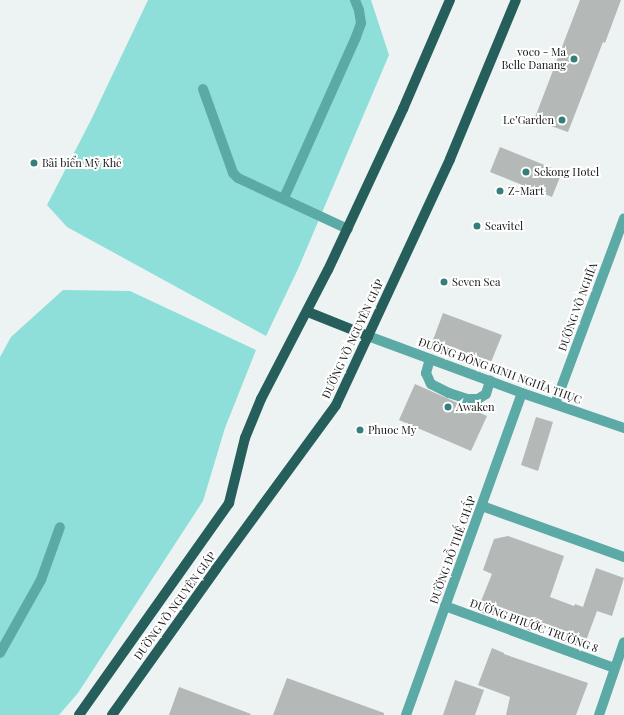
<!DOCTYPE html>
<meta charset="utf-8">
<style>
body{margin:0}
#map{position:relative;width:624px;height:715px;overflow:hidden;background:#edf3f2;font-family:"Playfair Display",serif}
div>[style]{position:absolute}
[style*='--x']{left:calc(var(--x)*1px);top:calc(var(--y)*1px);width:calc(var(--w)*1px);rotate:calc(var(--a)*1deg)}
.green>*{inset:0;background:#8edfda}
.building>*{inset:0;background:#b4b9b8}
.minor>*{height:10px;margin:-5px;padding:0 5px;transform-origin:5px;border-radius:5px;background:#5baaa6}
.major>*{height:10px;margin:-5px;padding:0 5px;transform-origin:5px;border-radius:5px;background:#265e5c}
.dots>*{width:11px;height:11px;translate:-50% -50%;box-sizing:border-box;border:2px solid #fff;border-radius:50%}
span{translate:-50% -50%;white-space:nowrap;text-align:center;line-height:1.15;-webkit-text-stroke:4px #fff;paint-order:stroke}
.poi-label{font-size:11px;color:#131514}
.right{translate:-100% -50%;text-align:right}
.left{translate:0 -50%;text-align:left}
.street-label{font-size:11px;color:#131514}
</style>
<div id="map">
<div class="green">
<i style="clip-path:polygon(148px 0,371px 0,389px 55px,298px 269px,266px 336px,67px 227px,47px 205px,91px 120px)"></i>
<i style="clip-path:polygon(63px 290px,130px 291px,256px 350px,225px 428px,203px 501px,78px 693px,59px 715px,0 715px,0 357px,11px 337px)"></i>
</div>
<div class="building">
<i style="clip-path:polygon(580px 0,621px 0,605px 43px,603px 42px,568px 132px,534px 120px)"></i>
<i style="clip-path:polygon(500px 147px,562px 172px,552px 197px,490px 172px)"></i>
<i style="clip-path:polygon(443px 313px,502px 335px,491px 362px,433px 340px)"></i>
<i style="clip-path:polygon(415px 384px,487px 416px,471px 451px,399px 420px)"></i>
<i style="clip-path:polygon(536px 417px,553px 422px,538px 471px,521px 465px)"></i>
<i style="clip-path:polygon(508px 536px,564px 556px,550px 597px,574px 606px,575px 604px,583px 607px,596px 568px,624px 578px,612px 616px,597px 611px,584px 646px,573px 642px,572px 645px,562px 641px,563px 637px,533px 626px,531px 631px,477px 611px,492px 574px,483px 570px,494px 539px)"></i>
<i style="clip-path:polygon(492px 648px,504px 653px,504px 654px,588px 683px,576px 715px,506px 715px,510px 697px,478px 685px)"></i>
<i style="clip-path:polygon(287px 678px,384px 713px,384px 715px,273px 715px)"></i>
<i style="clip-path:polygon(455px 680px,484px 690px,475px 715px,443px 715px)"></i>
<i style="clip-path:polygon(179px 687px,251px 714px,250px 715px,169px 715px)"></i>
</div>
<div class="minor">
<i style="--x:203;--y:89;--w:89;--a:70.3"></i>
<i style="--x:233;--y:173;--w:7;--a:45"></i>
<i style="--x:238;--y:178;--w:121;--a:24.9"></i>
<i style="--x:284;--y:198;--w:176;--a:-65.9"></i>
<i style="--x:356;--y:37;--w:15;--a:-70"></i>
<i style="--x:361;--y:23;--w:13;--a:-99"></i>
<i style="--x:359;--y:10;--w:11;--a:-112"></i>
<i style="--x:368;--y:336;--w:164;--a:20.3"></i>
<i style="--x:522;--y:393;--w:108;--a:18.9"></i>
<i style="--x:430;--y:359;--w:15;--a:106"></i>
<i style="--x:426;--y:373;--w:12;--a:66"></i>
<i style="--x:431;--y:384;--w:20;--a:27"></i>
<i style="--x:449;--y:393;--w:20;--a:18"></i>
<i style="--x:468;--y:399;--w:10;--a:0"></i>
<i style="--x:478;--y:399;--w:9;--a:-32"></i>
<i style="--x:486;--y:394;--w:14;--a:-73"></i>
<i style="--x:555;--y:404;--w:198;--a:-69.6"></i>
<i style="--x:482;--y:506;--w:151;--a:19.8"></i>
<i style="--x:445;--y:606;--w:180;--a:20.1"></i>
<i style="--x:0;--y:653;--w:84;--a:-60.7"></i>
<i style="--x:41;--y:580;--w:56;--a:-70.3"></i>
<i style="--x:406;--y:715;--w:342;--a:-70.2"></i>
<i style="--x:599;--y:715;--w:77;--a:-71.1"></i>
</div>
<div class="major">
<i style="--x:308;--y:312;--w:65;--a:21.8"></i>
<i style="--x:79;--y:715;--w:260;--a:-54.7"></i>
<i style="--x:229;--y:503;--w:67;--a:-76.2"></i>
<i style="--x:245;--y:438;--w:42;--a:-67.7"></i>
<i style="--x:261;--y:399;--w:145;--a:-62.6"></i>
<i style="--x:328;--y:270;--w:178;--a:-65"></i>
<i style="--x:403;--y:109;--w:119;--a:-66.7"></i>
<i style="--x:112;--y:715;--w:179;--a:-54.5"></i>
<i style="--x:216;--y:569;--w:203;--a:-53.8"></i>
<i style="--x:336;--y:405;--w:271;--a:-65.1"></i>
<i style="--x:450;--y:159;--w:172;--a:-67.5"></i>
</div>
<div class="dots">
<i style="left:574px;top:59px;background:#367e7b"></i>
<i style="left:562px;top:120px;background:#367e7b"></i>
<i style="left:34px;top:163px;background:#367e7b"></i>
<i style="left:526px;top:172px;background:#367e7b"></i>
<i style="left:500px;top:191px;background:#367e7b"></i>
<i style="left:477px;top:226px;background:#367e7b"></i>
<i style="left:444px;top:282px;background:#367e7b"></i>
<i style="left:448px;top:407px;background:#367e7b"></i>
<i style="left:360px;top:430px;background:#367e7b"></i>
</div>
<div class="poi-label">
<span class="right" style="left:566px;top:59px">voco - Ma<br>Belle Danang</span>
<span class="right" style="left:554px;top:120px">Le’Garden</span>
<span class="left" style="left:42px;top:163px">Bãi biển Mỹ Khê</span>
<span class="left" style="left:534px;top:172px">Sekong Hotel</span>
<span class="left" style="left:508px;top:191px">Z-Mart</span>
<span class="left" style="left:485px;top:226px">Seavitel</span>
<span class="left" style="left:452px;top:282px">Seven Sea</span>
<span class="left" style="left:456px;top:407px">Awaken</span>
<span class="left" style="left:368px;top:430px">Phuoc My</span>
</div>
<div class="street-label">
<span style="left:578px;top:307px;rotate:-70deg">ĐƯỜNG VÕ NGHĨA</span>
<span style="left:353px;top:339px;rotate:-65deg">ĐƯỜNG VÕ NGUYÊN GIÁP</span>
<span style="left:500px;top:371px;rotate:20deg">ĐƯỜNG ĐÔNG KINH NGHĨA THỤC</span>
<span style="left:453px;top:550px;rotate:-70deg">ĐƯỜNG ĐỖ THẾ CHẤP</span>
<span style="left:175px;top:606px;rotate:-54deg">ĐƯỜNG VÕ NGUYÊN GIÁP</span>
<span style="left:534px;top:626px;rotate:20deg">ĐƯỜNG PHƯỚC TRƯỜNG 8</span>
</div>
</div>
